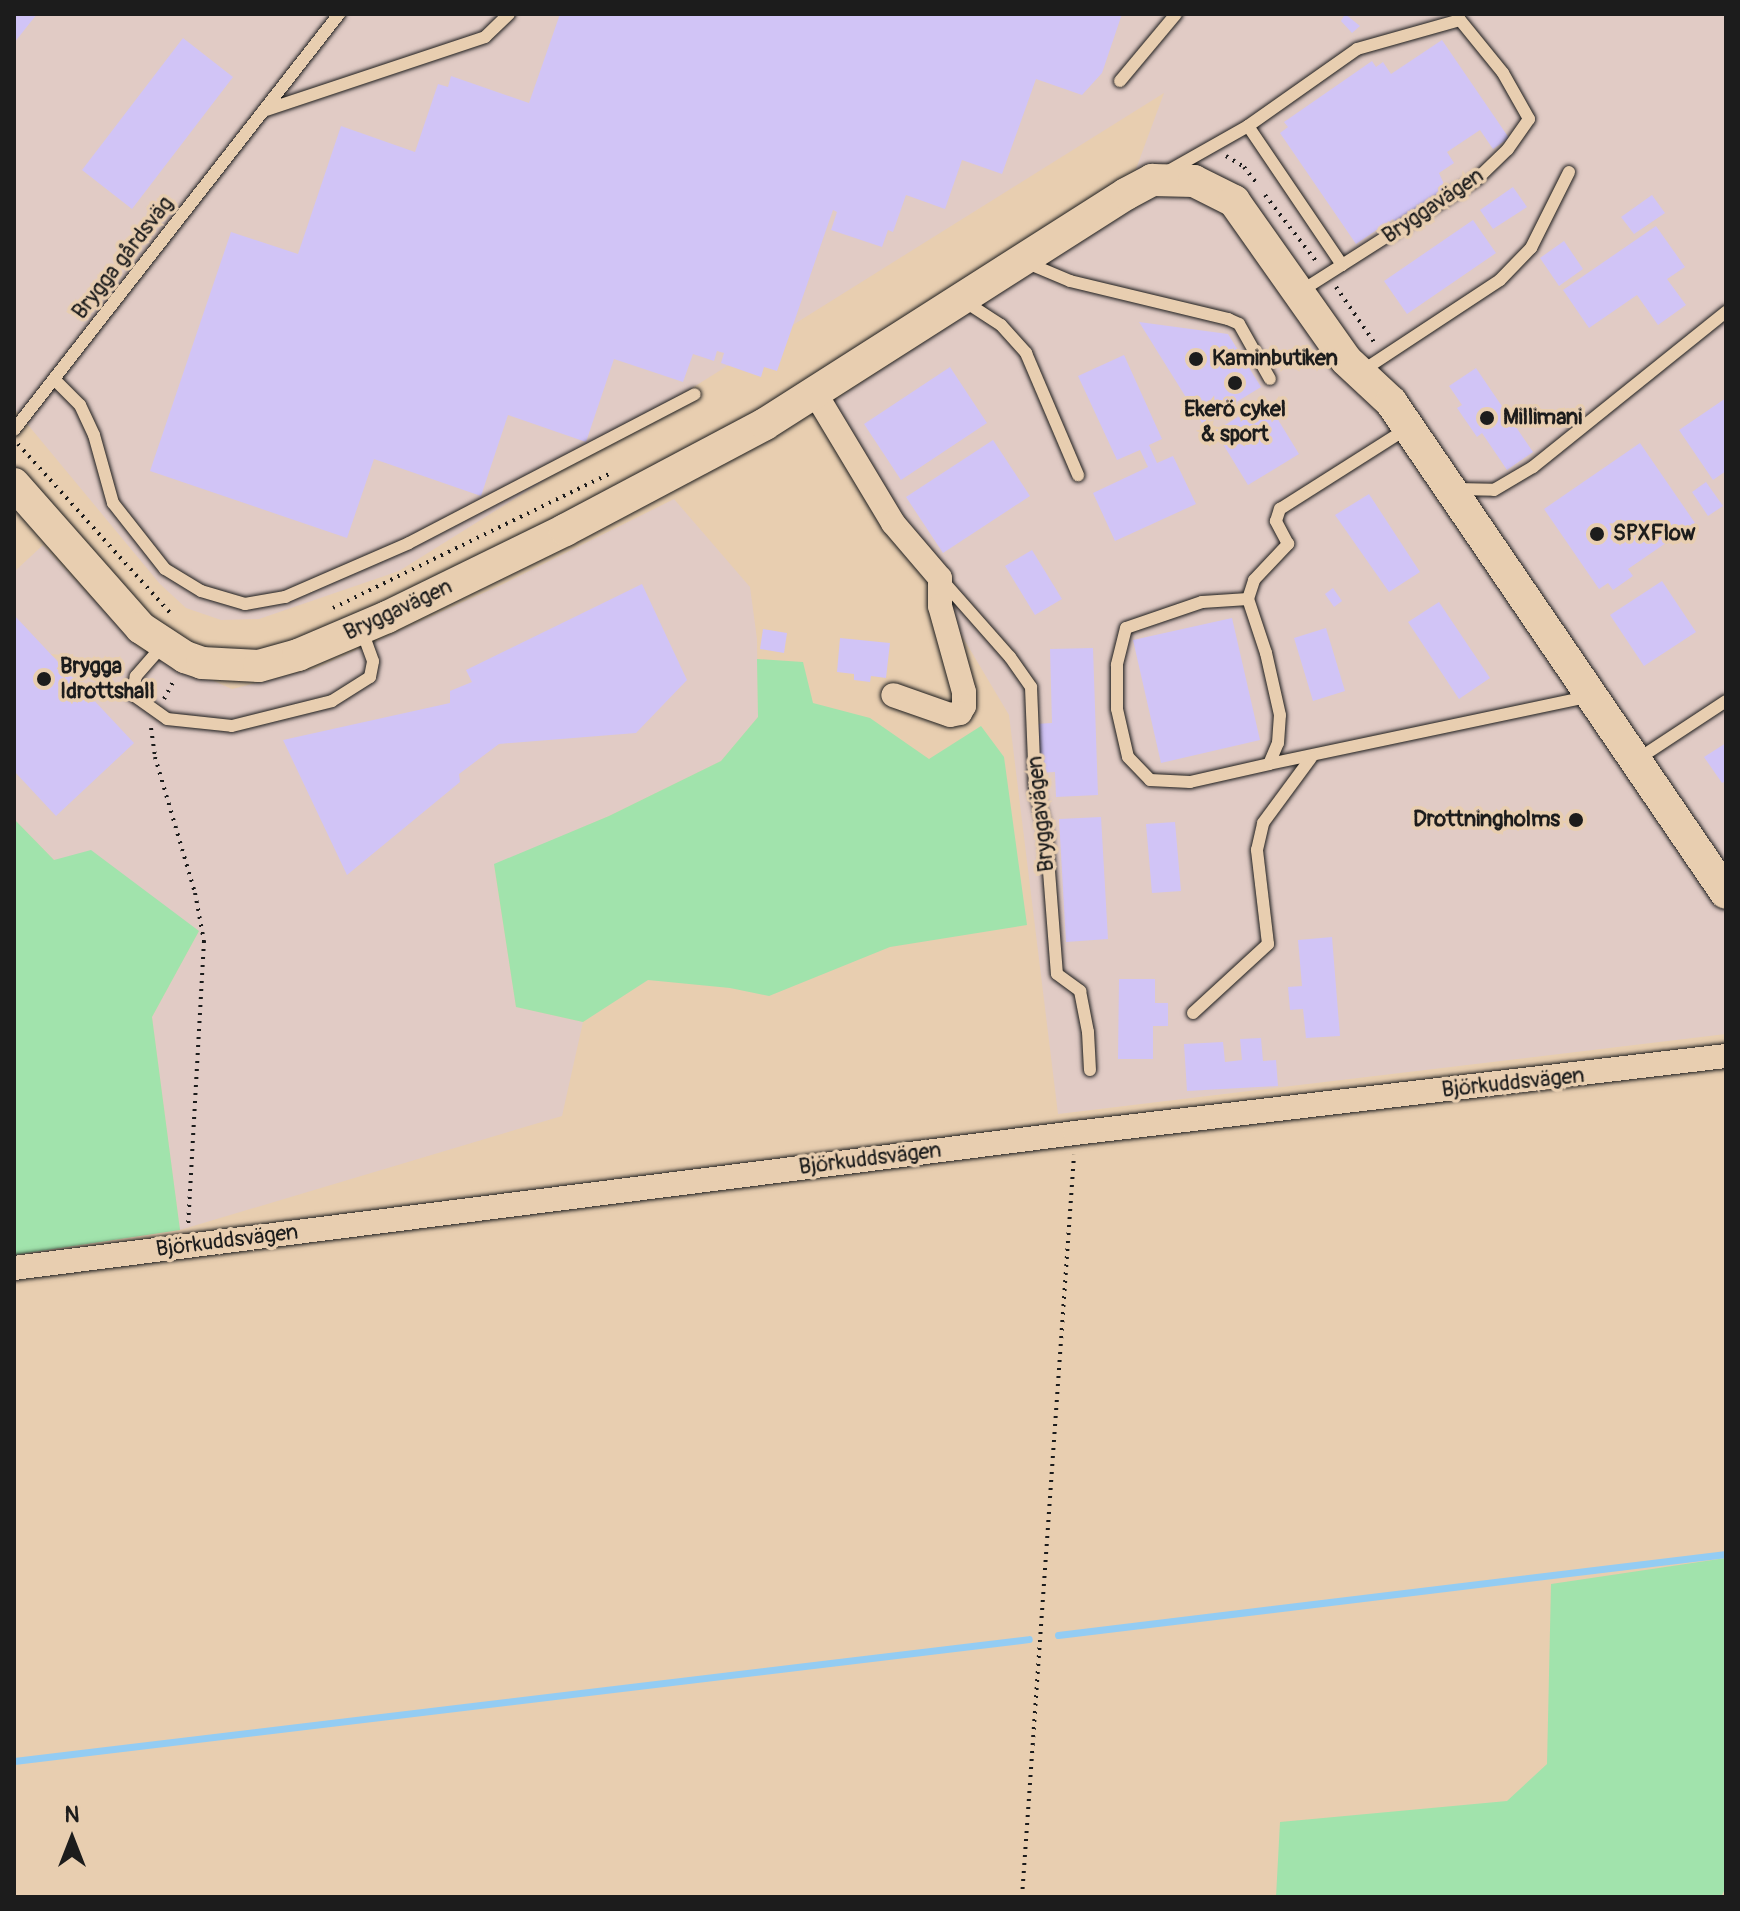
<!DOCTYPE html>
<meta charset="utf-8">
<style>
body{margin:0}
#map{position:relative;width:1740px;height:1911px;overflow:hidden;background:#e8ceb0;font-family:Pangolin,sans-serif}
div>[style]{position:absolute}
[style*='--x']{left:calc(var(--x)*1px);top:calc(var(--y)*1px);width:calc(var(--w)*1px);rotate:calc(var(--a)*1deg)}
.built>*{inset:0;background:#e1cbc5}
.green>*{inset:0;background:#a1e3ac}
.stream>*{height:7px;margin:-3.5px;padding:0 3.5px;transform-origin:3.5px;border-radius:3.5px;background:#93ccf3}
.building>*{inset:0;background:#d1c4f6}
.path>*{height:4px;margin-top:-2px;transform-origin:0;background:repeating-linear-gradient(90deg,#1c1c1c 0 2px,transparent 0 8px)}
.roads{filter:drop-shadow(0 0 2px #1c1c1c) drop-shadow(0 0 2px #1c1c1c)}
.service>*{height:12px;margin:-6px;padding:0 6px;transform-origin:6px;border-radius:6px;background:#e8ceb0}
.minor>*{height:24px;margin:-12px;padding:0 12px;transform-origin:12px;border-radius:12px;background:#e8ceb0}
.secondary>*{height:32px;margin:-16px;padding:0 16px;transform-origin:16px;border-radius:16px;background:#e8ceb0}
.dots>*{width:22px;height:22px;translate:-50% -50%;box-sizing:border-box;border:4px solid #e8ceb0;border-radius:50%}
span{translate:-50% -50%;white-space:nowrap;text-align:center;line-height:1.15;-webkit-text-stroke:7px #e8ceb0;paint-order:stroke}
.street-label{font-size:22px;color:#1c1c1c}
.poi-label{font-size:22px;color:#1c1c1c;font-weight:700}
.left{translate:0 -50%;text-align:left}
.right{translate:-100% -50%;text-align:right}
.frame{position:absolute;inset:0;border:16px solid #1c1c1c;pointer-events:none}
.north{position:absolute;left:32px;top:1799px;width:80px;height:80px;-webkit-text-stroke:6px #e8ceb0;paint-order:stroke;rotate:0deg;font-size:22px;font-weight:700;line-height:32px;text-align:center;color:#1c1c1c}
.north::after{content:'';display:block;margin:auto;width:28px;height:36px;background:#1c1c1c;clip-path:polygon(50% 0,100% 100%,50% 72%,0 100%)}
</style>
<div id="map">
<div class="built">
<i style="clip-path:polygon(14px 14px,1726px 14px,1726px 1034px,1058px 1114px,1009px 715px,825px 406px,1119px 215px,1164px 93px,399px 571px,259px 619px,221px 620px,186px 608px,160px 584px,14px 408px)"></i>
<i style="clip-path:polygon(674px 499px,750px 587px,757px 639px,758px 717px,721px 761px,609px 816px,494px 865px,516px 1007px,583px 1022px,562px 1116px,180px 1230px,152px 1017px,199px 931px,54px 860px,14px 819px,14px 572px,43px 545px,139px 648px,232px 689px,316px 668px,501px 585px)"></i>
</div>
<div class="green">
<i style="clip-path:polygon(757px 659px,803px 662px,813px 703px,870px 718px,929px 759px,981px 726px,1004px 757px,1027px 925px,890px 947px,769px 996px,730px 988px,648px 980px,583px 1022px,516px 1007px,494px 864px,609px 816px,721px 761px,758px 717px)"></i>
<i style="clip-path:polygon(14px 819px,54px 860px,91px 850px,199px 931px,152px 1017px,180px 1230px,14px 1255px)"></i>
<i style="clip-path:polygon(1726px 1558px,1726px 1887px,1721px 1897px,1276px 1897px,1280px 1822px,1507px 1801px,1547px 1764px,1551px 1584px)"></i>
</div>
<div class="stream">
<i style="--x:1058;--y:1635;--w:673;--a:-6.91"></i>
<i style="--x:14;--y:1761;--w:1022;--a:-6.85"></i>
</div>
<div class="building">
<i style="clip-path:polygon(14px 14px,37px 14px,14px 43px)"></i>
<i style="clip-path:polygon(560px 14px,1122px 14px,1102px 73px,1082px 95px,1036px 79px,1002px 174px,962px 160px,945px 209px,906px 195px,893px 232px,888px 230px,882px 247px,831px 230px,837px 212px,833px 210px,777px 371px,764px 367px,761px 377px,721px 363px,724px 353px,717px 351px,714px 361px,693px 354px,683px 382px,614px 359px,586px 442px,508px 415px,481px 496px,374px 459px,347px 538px,150px 471px,231px 232px,298px 254px,341px 126px,415px 152px,438px 84px,448px 87px,451px 76px,529px 103px)"></i>
<i style="clip-path:polygon(1345px 14px,1360px 26px,1352px 33px,1341px 21px)"></i>
<i style="clip-path:polygon(183px 38px,233px 77px,132px 209px,82px 170px)"></i>
<i style="clip-path:polygon(1442px 40px,1509px 138px,1493px 149px,1480px 130px,1447px 152px,1454px 163px,1439px 173px,1448px 193px,1399px 227px,1393px 219px,1356px 244px,1280px 133px,1288px 127px,1284px 122px,1372px 61px,1376px 67px,1383px 62px,1391px 74px)"></i>
<i style="clip-path:polygon(1513px 187px,1527px 207px,1493px 229px,1480px 210px)"></i>
<i style="clip-path:polygon(1652px 195px,1665px 213px,1634px 234px,1621px 217px)"></i>
<i style="clip-path:polygon(1473px 220px,1496px 253px,1407px 314px,1384px 281px)"></i>
<i style="clip-path:polygon(1656px 226px,1685px 267px,1667px 279px,1686px 305px,1658px 325px,1637px 295px,1589px 328px,1563px 290px)"></i>
<i style="clip-path:polygon(1564px 241px,1583px 269px,1559px 286px,1540px 258px)"></i>
<i style="clip-path:polygon(1139px 322px,1228px 334px,1261px 387px,1202px 423px)"></i>
<i style="clip-path:polygon(1124px 355px,1162px 439px,1149px 445px,1157px 463px,1173px 456px,1196px 504px,1115px 541px,1093px 493px,1148px 467px,1140px 450px,1117px 460px,1078px 376px)"></i>
<i style="clip-path:polygon(950px 367px,987px 423px,901px 480px,864px 424px)"></i>
<i style="clip-path:polygon(1476px 368px,1533px 452px,1507px 470px,1482px 433px,1477px 437px,1457px 408px,1462px 405px,1449px 386px)"></i>
<i style="clip-path:polygon(1726px 398px,1726px 471px,1713px 480px,1679px 430px)"></i>
<i style="clip-path:polygon(1266px 400px,1299px 454px,1248px 485px,1215px 431px)"></i>
<i style="clip-path:polygon(993px 440px,1030px 496px,943px 553px,906px 497px)"></i>
<i style="clip-path:polygon(1640px 443px,1695px 523px,1628px 569px,1633px 576px,1613px 590px,1608px 583px,1599px 589px,1544px 509px)"></i>
<i style="clip-path:polygon(1706px 482px,1723px 506px,1708px 516px,1692px 492px)"></i>
<i style="clip-path:polygon(1369px 494px,1420px 572px,1389px 592px,1335px 515px)"></i>
<i style="clip-path:polygon(1032px 550px,1062px 599px,1035px 615px,1005px 566px)"></i>
<i style="clip-path:polygon(1662px 581px,1696px 632px,1644px 666px,1610px 615px)"></i>
<i style="clip-path:polygon(642px 584px,687px 680px,636px 733px,499px 744px,459px 774px,460px 782px,347px 875px,283px 740px,450px 703px,450px 691px,472px 682px,466px 670px)"></i>
<i style="clip-path:polygon(1333px 588px,1342px 601px,1334px 607px,1325px 594px)"></i>
<i style="clip-path:polygon(1439px 602px,1490px 678px,1459px 699px,1408px 622px)"></i>
<i style="clip-path:polygon(14px 615px,134px 743px,56px 816px,14px 771px)"></i>
<i style="clip-path:polygon(1232px 618px,1260px 740px,1161px 763px,1133px 640px)"></i>
<i style="clip-path:polygon(1326px 628px,1345px 691px,1313px 701px,1294px 638px)"></i>
<i style="clip-path:polygon(763px 629px,787px 633px,784px 653px,760px 649px)"></i>
<i style="clip-path:polygon(840px 638px,890px 643px,886px 678px,871px 676px,870px 682px,854px 680px,854px 674px,837px 672px)"></i>
<i style="clip-path:polygon(1093px 648px,1098px 795px,1056px 797px,1055px 772px,1037px 773px,1035px 724px,1052px 723px,1050px 649px)"></i>
<i style="clip-path:polygon(1726px 743px,1726px 781px,1722px 783px,1704px 757px)"></i>
<i style="clip-path:polygon(1101px 817px,1108px 939px,1066px 942px,1059px 819px)"></i>
<i style="clip-path:polygon(1175px 822px,1181px 891px,1152px 893px,1146px 824px)"></i>
<i style="clip-path:polygon(1332px 937px,1340px 1036px,1306px 1038px,1303px 1009px,1290px 1010px,1288px 987px,1302px 986px,1298px 940px)"></i>
<i style="clip-path:polygon(1119px 979px,1155px 979px,1155px 1003px,1168px 1003px,1168px 1026px,1153px 1026px,1153px 1059px,1118px 1059px)"></i>
<i style="clip-path:polygon(1261px 1038px,1263px 1061px,1276px 1060px,1278px 1086px,1187px 1091px,1184px 1044px,1223px 1042px,1225px 1062px,1242px 1060px,1240px 1039px)"></i>
</div>
<div class="path">
<i style="--x:1226;--y:156;--w:21;--a:31"></i>
<i style="--x:1244;--y:167;--w:23;--a:52"></i>
<i style="--x:1265;--y:195;--w:83;--a:52.3"></i>
<i style="--x:1336;--y:287;--w:67;--a:55.4"></i>
<i style="--x:18;--y:444;--w:227;--a:48"></i>
<i style="--x:333;--y:608;--w:311;--a:-25.9"></i>
<i style="--x:164;--y:699;--w:19;--a:-62"></i>
<i style="--x:151;--y:728;--w:29;--a:82"></i>
<i style="--x:155;--y:757;--w:142;--a:73.6"></i>
<i style="--x:195;--y:893;--w:49;--a:79.4"></i>
<i style="--x:204;--y:941;--w:283;--a:93.2"></i>
<i style="--x:1022;--y:1897;--w:744;--a:-85.99"></i>
</div>
<div class="roads">
<div class="service">
<i style="--x:1120;--y:81;--w:87;--a:-50.1"></i>
<i style="--x:263;--y:111;--w:234;--a:-18.4"></i>
<i style="--x:485;--y:37;--w:33;--a:-44"></i>
<i style="--x:1248;--y:126;--w:168;--a:55.9"></i>
<i style="--x:1342;--y:265;--w:49;--a:147.6"></i>
<i style="--x:1165;--y:173;--w:95;--a:-29.5"></i>
<i style="--x:1248;--y:126;--w:133;--a:-35.2"></i>
<i style="--x:1357;--y:49;--w:107;--a:-15.7"></i>
<i style="--x:1460;--y:20;--w:68;--a:50.9"></i>
<i style="--x:1503;--y:73;--w:53;--a:60.5"></i>
<i style="--x:1529;--y:119;--w:37;--a:125"></i>
<i style="--x:1508;--y:149;--w:43;--a:135.9"></i>
<i style="--x:1477;--y:179;--w:160;--a:147.5"></i>
<i style="--x:1025;--y:262;--w:49;--a:22.9"></i>
<i style="--x:1070;--y:281;--w:163;--a:13.5"></i>
<i style="--x:1228;--y:319;--w:12;--a:24"></i>
<i style="--x:1239;--y:324;--w:63;--a:60.6"></i>
<i style="--x:964;--y:301;--w:44;--a:33"></i>
<i style="--x:1001;--y:325;--w:38;--a:48"></i>
<i style="--x:1026;--y:353;--w:133;--a:66.9"></i>
<i style="--x:1362;--y:371;--w:165;--a:-33.4"></i>
<i style="--x:1500;--y:280;--w:45;--a:-45.9"></i>
<i style="--x:1531;--y:248;--w:85;--a:-63.4"></i>
<i style="--x:54;--y:379;--w:37;--a:45"></i>
<i style="--x:80;--y:405;--w:33;--a:65"></i>
<i style="--x:94;--y:435;--w:71;--a:74.4"></i>
<i style="--x:113;--y:503;--w:84;--a:51.8"></i>
<i style="--x:165;--y:569;--w:42;--a:31.4"></i>
<i style="--x:201;--y:591;--w:46;--a:16.5"></i>
<i style="--x:245;--y:604;--w:41;--a:-9.9"></i>
<i style="--x:285;--y:597;--w:135;--a:-23.5"></i>
<i style="--x:409;--y:543;--w:322;--a:-27.5"></i>
<i style="--x:14;--y:430;--w:528;--a:-52"></i>
<i style="--x:1455;--y:489;--w:39;--a:1"></i>
<i style="--x:1494;--y:490;--w:45;--a:-30.5"></i>
<i style="--x:1533;--y:467;--w:248;--a:-38.8"></i>
<i style="--x:942;--y:580;--w:103;--a:48.6"></i>
<i style="--x:1010;--y:657;--w:37;--a:55"></i>
<i style="--x:1031;--y:687;--w:100;--a:87.7"></i>
<i style="--x:1035;--y:787;--w:46;--a:76.3"></i>
<i style="--x:1046;--y:832;--w:142;--a:85.6"></i>
<i style="--x:1057;--y:974;--w:29;--a:36"></i>
<i style="--x:1080;--y:991;--w:42;--a:79"></i>
<i style="--x:1088;--y:1032;--w:38;--a:87"></i>
<i style="--x:1248;--y:599;--w:46;--a:176.3"></i>
<i style="--x:1202;--y:602;--w:80;--a:161.1"></i>
<i style="--x:1126;--y:628;--w:38;--a:104"></i>
<i style="--x:1117;--y:665;--w:44;--a:90"></i>
<i style="--x:1117;--y:709;--w:49;--a:77.1"></i>
<i style="--x:1128;--y:757;--w:32;--a:46"></i>
<i style="--x:1150;--y:780;--w:40;--a:2.9"></i>
<i style="--x:1190;--y:782;--w:81;--a:-12.8"></i>
<i style="--x:1269;--y:764;--w:23;--a:-67"></i>
<i style="--x:1278;--y:743;--w:28;--a:-86"></i>
<i style="--x:1280;--y:715;--w:64;--a:-102.7"></i>
<i style="--x:1266;--y:653;--w:57;--a:-108.4"></i>
<i style="--x:1248;--y:599;--w:20;--a:-72"></i>
<i style="--x:1254;--y:580;--w:50;--a:-46.6"></i>
<i style="--x:1288;--y:544;--w:26;--a:-118"></i>
<i style="--x:1276;--y:521;--w:13;--a:-72"></i>
<i style="--x:1280;--y:509;--w:149;--a:-32.4"></i>
<i style="--x:164;--y:644;--w:43;--a:131.2"></i>
<i style="--x:136;--y:676;--w:18;--a:103"></i>
<i style="--x:132;--y:694;--w:43;--a:35.5"></i>
<i style="--x:167;--y:719;--w:65;--a:6.1"></i>
<i style="--x:232;--y:726;--w:103;--a:-14"></i>
<i style="--x:332;--y:701;--w:45;--a:-32.3"></i>
<i style="--x:370;--y:677;--w:16;--a:-79"></i>
<i style="--x:373;--y:661;--w:35;--a:-110"></i>
<i style="--x:1638;--y:759;--w:105;--a:-33.4"></i>
<i style="--x:1269;--y:764;--w:329;--a:-11.9"></i>
<i style="--x:1193;--y:1013;--w:102;--a:-42.6"></i>
<i style="--x:1268;--y:944;--w:95;--a:-96.7"></i>
<i style="--x:1257;--y:850;--w:28;--a:-77"></i>
<i style="--x:1263;--y:823;--w:81;--a:-53.6"></i>
</div>
<div class="minor">
<i style="--x:815;--y:393;--w:152;--a:59"></i>
<i style="--x:893;--y:523;--w:72;--a:49.5"></i>
<i style="--x:940;--y:578;--w:28;--a:90"></i>
<i style="--x:940;--y:606;--w:89;--a:74.4"></i>
<i style="--x:964;--y:692;--w:14;--a:90"></i>
<i style="--x:964;--y:706;--w:8;--a:120"></i>
<i style="--x:960;--y:713;--w:10;--a:169"></i>
<i style="--x:950;--y:715;--w:60;--a:-160.7"></i>
<i style="--x:14;--y:1268;--w:1070;--a:-7.25"></i>
<i style="--x:1075;--y:1133;--w:656;--a:-6.75"></i>
</div>
<div class="secondary">
<i style="--x:14;--y:484;--w:192;--a:48.6"></i>
<i style="--x:141;--y:628;--w:53;--a:33.4"></i>
<i style="--x:185;--y:657;--w:18;--a:19"></i>
<i style="--x:202;--y:663;--w:57;--a:3"></i>
<i style="--x:259;--y:666;--w:41;--a:-15.8"></i>
<i style="--x:298;--y:655;--w:97;--a:-23.1"></i>
<i style="--x:387;--y:617;--w:198;--a:-26"></i>
<i style="--x:565;--y:530;--w:226;--a:-27.9"></i>
<i style="--x:765;--y:424;--w:428;--a:-32.5"></i>
<i style="--x:1126;--y:194;--w:30;--a:-28"></i>
<i style="--x:1152;--y:180;--w:42;--a:1.4"></i>
<i style="--x:1194;--y:181;--w:45;--a:26.6"></i>
<i style="--x:1234;--y:201;--w:194;--a:54.8"></i>
<i style="--x:1346;--y:360;--w:62;--a:43"></i>
<i style="--x:1391;--y:402;--w:594;--a:55.7"></i>
</div>
</div>
<div class="dots">
<i style="left:1196px;top:359px;background:#1c1c1c"></i>
<i style="left:1235px;top:383px;background:#1c1c1c"></i>
<i style="left:1487px;top:418px;background:#1c1c1c"></i>
<i style="left:1597px;top:534px;background:#1c1c1c"></i>
<i style="left:44px;top:679px;background:#1c1c1c"></i>
<i style="left:1576px;top:820px;background:#1c1c1c"></i>
</div>
<div class="street-label">
<span style="left:1433px;top:206px;rotate:-34deg">Bryggavägen</span>
<span style="left:123px;top:258px;rotate:-52deg">Brygga gårdsväg</span>
<span style="left:398px;top:610px;rotate:-25deg">Bryggavägen</span>
<span style="left:1041px;top:814px;rotate:-96deg">Bryggavägen</span>
<span style="left:1513px;top:1083px;rotate:-6deg">Björkuddsvägen</span>
<span style="left:870px;top:1159px;rotate:-7deg">Björkuddsvägen</span>
<span style="left:227px;top:1241px;rotate:-7deg">Björkuddsvägen</span>
</div>
<div class="poi-label">
<span class="left" style="left:1212px;top:359px">Kaminbutiken</span>
<span style="left:1235px;top:422px">Ekerö cykel<br>&amp; sport</span>
<span class="left" style="left:1503px;top:418px">Millimani</span>
<span class="left" style="left:1613px;top:534px">SPXFlow</span>
<span class="left" style="left:60px;top:679px">Brygga<br>Idrottshall</span>
<span class="right" style="left:1560px;top:820px">Drottningholms</span>
</div>
<div class="frame"></div>
<div class="north">N</div>
</div>
